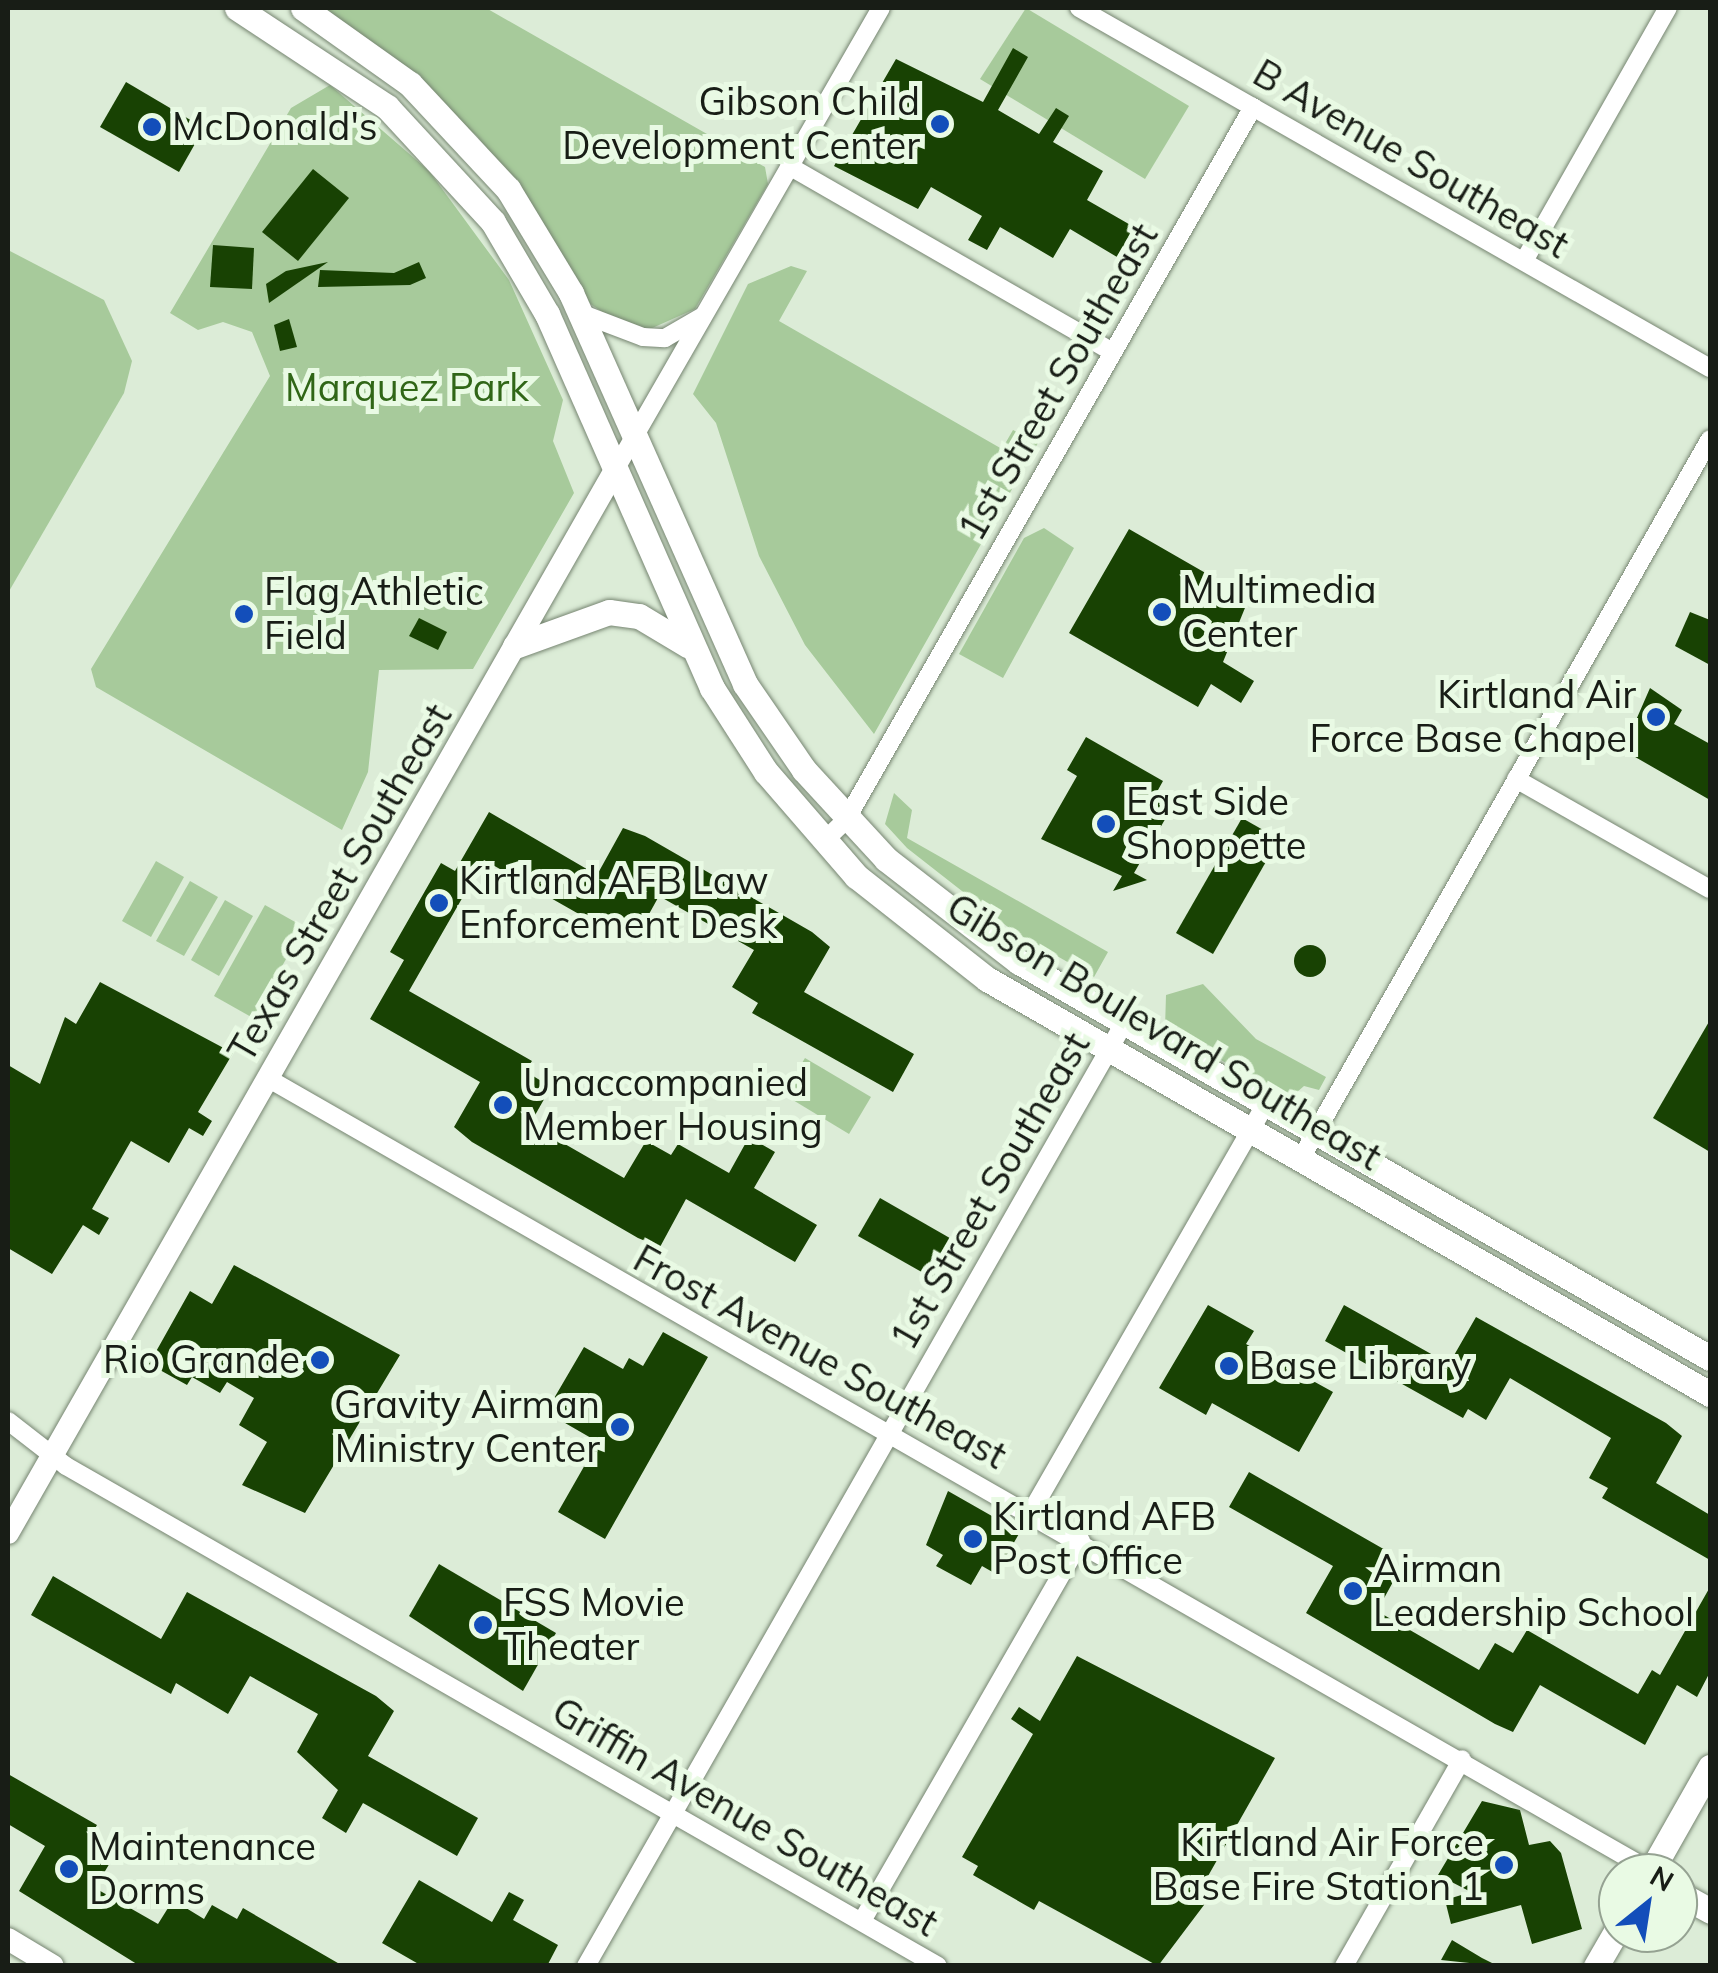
<!DOCTYPE html>
<style>
body{margin:0}
#map{position:relative;width:1718px;height:1973px;overflow:hidden;background:#dcecd7;font-family:Mulish,sans-serif}
div>[style]{position:absolute}
[style*='--x']{left:calc(var(--x)*1px);top:calc(var(--y)*1px);width:calc(var(--w)*1px);rotate:calc(var(--a)*1deg)}
.green>*{inset:0;background:#a7ca9b}
.building>*{inset:0;background:#184203}
.round{border-radius:50%}
.roads{filter:drop-shadow(0 0 2px #768571) drop-shadow(0 0 2px #768571)}
.minor>*{height:18px;margin:-9px;padding:0 9px;transform-origin:9px;border-radius:9px;background:#fff}
.tertiary>*{height:22px;margin:-11px;padding:0 11px;transform-origin:11px;border-radius:11px;background:#fff}
.secondary>*{height:25px;margin:-12.5px;padding:0 12.5px;transform-origin:12.5px;border-radius:12.5px;background:#fff}
.dots>*{width:28px;height:28px;translate:-50% -50%;box-sizing:border-box;border:5px solid #e9fae4;border-radius:50%}
span{translate:-50% -50%;white-space:nowrap;text-align:center;line-height:1.15;-webkit-text-stroke:10px #e9fae4;paint-order:stroke}
.poi-label{font-size:38px;color:#181d16}
.right{translate:-100% -50%;text-align:right}
.left{translate:0 -50%;text-align:left}
.street-label{font-size:38px;color:#181d16}
.park-label{font-size:38px;color:#306617}
.frame{position:absolute;inset:0;border:10px solid #181d16;pointer-events:none}
.north{position:absolute;left:1598px;top:1853px;width:100px;height:100px;box-sizing:border-box;background:#e9fae4;border:2px solid #95a292;border-radius:50%;rotate:30deg;font-size:28px;font-weight:700;line-height:40px;text-align:center;color:#181d16}
.north::after{content:'';display:block;margin:auto;width:35px;height:45px;background:#134eba;clip-path:polygon(50% 0,100% 100%,50% 72%,0 100%)}
</style>
<div id="map">
<div class="green">
<i style="clip-path:polygon(320px 8px,486px 8px,765px 167px,768px 184px,695px 309px,650px 329px,626px 328px,589px 303px,539px 216px,477px 136px)"></i>
<i style="clip-path:polygon(1026px 8px,1189px 106px,1145px 179px,980px 79px)"></i>
<i style="clip-path:polygon(330px 85px,429px 171px,509px 280px,563px 400px,553px 441px,574px 493px,473px 669px,379px 670px,368px 772px,342px 830px,96px 687px,91px 669px,270px 376px,252px 332px,223px 322px,198px 330px,170px 313px,291px 108px)"></i>
<i style="clip-path:polygon(8px 250px,104px 300px,132px 361px,124px 393px,8px 593px)"></i>
<i style="clip-path:polygon(791px 266px,807px 271px,779px 321px,1002px 449px,1013px 430px,1038px 443px,874px 734px,805px 645px,759px 556px,716px 423px,693px 394px,748px 284px)"></i>
<i style="clip-path:polygon(1044px 528px,1074px 548px,1003px 678px,959px 654px,1024px 538px)"></i>
<i style="clip-path:polygon(894px 793px,912px 810px,907px 838px,1108px 952px,1094px 977px,1013px 931px,907px 848px,885px 824px)"></i>
<i style="clip-path:polygon(156px 861px,184px 877px,151px 937px,122px 921px)"></i>
<i style="clip-path:polygon(190px 881px,218px 897px,184px 956px,156px 941px)"></i>
<i style="clip-path:polygon(225px 900px,253px 916px,219px 976px,191px 960px)"></i>
<i style="clip-path:polygon(265px 905px,304px 927px,253px 1018px,214px 996px)"></i>
<i style="clip-path:polygon(1203px 984px,1256px 1039px,1326px 1077px,1319px 1090px,1304px 1086px,1289px 1099px,1165px 1028px,1166px 995px)"></i>
<i style="clip-path:polygon(805px 1058px,871px 1097px,849px 1134px,783px 1094px)"></i>
</div>
<div class="building">
<i style="clip-path:polygon(1013px 48px,1028px 57px,998px 110px,1039px 134px,1056px 108px,1069px 116px,1053px 142px,1103px 171px,1087px 200px,1134px 227px,1117px 257px,1070px 229px,1053px 258px,1000px 227px,987px 250px,968px 240px,982px 216px,931px 187px,918px 209px,834px 166px,896px 59px,983px 102px)"></i>
<i style="clip-path:polygon(126px 82px,204px 128px,179px 172px,100px 127px)"></i>
<i style="clip-path:polygon(313px 169px,349px 198px,298px 261px,262px 232px)"></i>
<i style="clip-path:polygon(213px 245px,254px 248px,252px 289px,210px 287px)"></i>
<i style="clip-path:polygon(328px 262px,269px 303px,266px 284px,286px 271px)"></i>
<i style="clip-path:polygon(419px 262px,426px 278px,410px 285px,318px 287px,320px 270px,394px 273px)"></i>
<i style="clip-path:polygon(289px 319px,297px 347px,280px 351px,274px 325px)"></i>
<i style="clip-path:polygon(1129px 529px,1249px 598px,1223px 662px,1254px 681px,1241px 703px,1211px 684px,1198px 707px,1069px 633px)"></i>
<i style="clip-path:polygon(1690px 612px,1710px 620px,1710px 665px,1675px 646px)"></i>
<i style="clip-path:polygon(419px 618px,447px 632px,438px 650px,409px 636px)"></i>
<i style="clip-path:polygon(1650px 688px,1682px 710px,1674px 724px,1710px 744px,1710px 800px,1623px 750px)"></i>
<i style="clip-path:polygon(1086px 737px,1163px 781px,1153px 799px,1171px 809px,1134px 873px,1147px 880px,1113px 891px,1122px 876px,1041px 839px,1077px 776px,1067px 770px)"></i>
<i style="clip-path:polygon(489px 812px,597px 875px,623px 828px,645px 836px,812px 932px,830px 947px,804px 992px,914px 1054px,893px 1092px,752px 1013px,758px 1003px,732px 987px,754px 950px,659px 896px,638px 934px,612px 919px,607px 930px,484px 860px,409px 991px,532px 1061px,525px 1071px,551px 1087px,530px 1124px,624px 1178px,646px 1141px,671px 1155px,678px 1144px,729px 1173px,749px 1137px,775px 1152px,754px 1188px,817px 1225px,795px 1262px,686px 1199px,660px 1247px,638px 1238px,472px 1142px,454px 1127px,480px 1082px,370px 1019px,404px 960px,390px 952px,441px 863px,455px 871px)"></i>
<i style="clip-path:polygon(1242px 818px,1279px 839px,1213px 954px,1176px 933px)"></i>
<i class="round" style="left:1294px;top:945px;width:32px;height:32px"></i>
<i style="clip-path:polygon(100px 982px,233px 1053px,198px 1112px,212px 1121px,203px 1136px,189px 1128px,169px 1163px,131px 1141px,92px 1209px,109px 1218px,99px 1235px,83px 1225px,52px 1274px,8px 1248px,8px 1065px,40px 1084px,65px 1017px,76px 1024px)"></i>
<i style="clip-path:polygon(1710px 1020px,1710px 1152px,1653px 1118px)"></i>
<i style="clip-path:polygon(880px 1198px,955px 1241px,934px 1279px,858px 1236px)"></i>
<i style="clip-path:polygon(234px 1265px,400px 1355px,305px 1513px,242px 1485px,267px 1442px,239px 1425px,254px 1398px,227px 1382px,220px 1393px,192px 1377px,187px 1385px,149px 1364px,190px 1291px,212px 1304px)"></i>
<i style="clip-path:polygon(1208px 1305px,1254px 1331px,1246px 1344px,1333px 1392px,1299px 1452px,1212px 1403px,1206px 1415px,1159px 1388px)"></i>
<i style="clip-path:polygon(1344px 1305px,1449px 1364px,1476px 1317px,1666px 1423px,1682px 1436px,1656px 1483px,1710px 1515px,1710px 1560px,1602px 1498px,1608px 1488px,1589px 1478px,1611px 1438px,1510px 1378px,1486px 1420px,1468px 1409px,1463px 1418px,1325px 1341px)"></i>
<i style="clip-path:polygon(663px 1332px,708px 1357px,605px 1539px,558px 1512px,598px 1442px,546px 1412px,584px 1347px,623px 1369px,629px 1358px,643px 1366px)"></i>
<i style="clip-path:polygon(1249px 1472px,1387px 1551px,1381px 1561px,1399px 1571px,1377px 1611px,1479px 1670px,1495px 1643px,1513px 1653px,1527px 1630px,1638px 1694px,1652px 1670px,1660px 1675px,1710px 1587px,1710px 1672px,1697px 1697px,1677px 1685px,1645px 1745px,1540px 1685px,1513px 1732px,1495px 1724px,1306px 1613px,1333px 1566px,1229px 1507px)"></i>
<i style="clip-path:polygon(948px 1491px,1020px 1532px,996px 1574px,982px 1566px,971px 1585px,936px 1566px,943px 1555px,926px 1545px)"></i>
<i style="clip-path:polygon(439px 1564px,556px 1633px,523px 1691px,409px 1616px)"></i>
<i style="clip-path:polygon(53px 1576px,161px 1639px,187px 1592px,376px 1696px,394px 1711px,368px 1756px,478px 1818px,457px 1856px,363px 1803px,346px 1833px,322px 1818px,338px 1790px,297px 1752px,318px 1714px,250px 1676px,228px 1714px,176px 1683px,171px 1694px,31px 1615px)"></i>
<i style="clip-path:polygon(1077px 1656px,1275px 1758px,1195px 1899px,1204px 1905px,1158px 1966px,1039px 1901px,1034px 1910px,973px 1875px,978px 1866px,962px 1857px,1033px 1734px,1011px 1719px,1019px 1707px,1040px 1721px)"></i>
<i style="clip-path:polygon(8px 1774px,97px 1825px,91px 1835px,117px 1851px,95px 1888px,158px 1924px,173px 1900px,204px 1919px,212px 1905px,237px 1919px,243px 1908px,343px 1966px,140px 1966px,19px 1891px,45px 1846px,8px 1824px)"></i>
<i style="clip-path:polygon(1482px 1801px,1520px 1810px,1529px 1845px,1550px 1841px,1561px 1853px,1582px 1929px,1532px 1944px,1521px 1905px,1451px 1924px,1445px 1900px,1471px 1892px,1438px 1875px)"></i>
<i style="clip-path:polygon(419px 1880px,492px 1922px,509px 1892px,524px 1900px,513px 1920px,558px 1945px,547px 1966px,422px 1966px,382px 1943px)"></i>
<i style="clip-path:polygon(1452px 1940px,1482px 1958px,1498px 1966px,1441px 1960px)"></i>
</div>
<div class="roads">
<div class="minor">
<i style="--x:1079;--y:8;--w:726;--a:29.71"></i>
<i style="--x:789;--y:166;--w:373;--a:29.9"></i>
<i style="--x:1524;--y:261;--w:291;--a:-60.4"></i>
<i style="--x:580;--y:313;--w:67;--a:20.9"></i>
<i style="--x:643;--y:337;--w:22;--a:3"></i>
<i style="--x:665;--y:338;--w:44;--a:-30.1"></i>
<i style="--x:615;--y:470;--w:533;--a:-60.07"></i>
<i style="--x:1516;--y:779;--w:223;--a:29.6"></i>
<i style="--x:824;--y:841;--w:30;--a:-44"></i>
<i style="--x:846;--y:820;--w:821;--a:-60.28"></i>
<i style="--x:269;--y:1079;--w:1593;--a:29.82"></i>
<i style="--x:1300;--y:1160;--w:829;--a:-60.38"></i>
<i style="--x:8;--y:1421;--w:73;--a:37.8"></i>
<i style="--x:66;--y:1466;--w:1005;--a:29.83"></i>
<i style="--x:1031;--y:1512;--w:472;--a:-60.1"></i>
<i style="--x:862;--y:1921;--w:439;--a:-60.1"></i>
<i style="--x:586;--y:1966;--w:1086;--a:-60.29"></i>
<i style="--x:1344;--y:1966;--w:238;--a:-60.3"></i>
</div>
<div class="tertiary">
<i style="--x:8;--y:1533;--w:1224;--a:-60.27"></i>
<i style="--x:8;--y:1939;--w:52;--a:31"></i>
</div>
<div class="secondary">
<i style="--x:237;--y:8;--w:180;--a:33.4"></i>
<i style="--x:387;--y:107;--w:156;--a:47.3"></i>
<i style="--x:493;--y:222;--w:107;--a:59.6"></i>
<i style="--x:547;--y:314;--w:409;--a:66.2"></i>
<i style="--x:712;--y:688;--w:100;--a:57.3"></i>
<i style="--x:766;--y:772;--w:138;--a:49.1"></i>
<i style="--x:856;--y:876;--w:167;--a:38.2"></i>
<i style="--x:987;--y:979;--w:834;--a:29.86"></i>
<i style="--x:303;--y:8;--w:131;--a:35.4"></i>
<i style="--x:410;--y:84;--w:144;--a:47"></i>
<i style="--x:508;--y:189;--w:122;--a:58.8"></i>
<i style="--x:571;--y:293;--w:428;--a:66"></i>
<i style="--x:745;--y:684;--w:104;--a:55.5"></i>
<i style="--x:804;--y:770;--w:121;--a:47.3"></i>
<i style="--x:886;--y:859;--w:168;--a:37.8"></i>
<i style="--x:1019;--y:962;--w:796;--a:29.82"></i>
<i style="--x:515;--y:646;--w:100;--a:-19.9"></i>
<i style="--x:609;--y:612;--w:30;--a:8"></i>
<i style="--x:639;--y:616;--w:58;--a:31"></i>
<i style="--x:1650;--y:1873;--w:122;--a:-60.5"></i>
<i style="--x:1678;--y:1893;--w:37;--a:29"></i>
<i style="--x:1596;--y:1966;--w:44;--a:-59.9"></i>
</div>
</div>
<div class="dots">
<i style="left:940px;top:124px;background:#134eba"></i>
<i style="left:152px;top:127px;background:#134eba"></i>
<i style="left:1162px;top:612px;background:#134eba"></i>
<i style="left:244px;top:614px;background:#134eba"></i>
<i style="left:1656px;top:717px;background:#134eba"></i>
<i style="left:1106px;top:824px;background:#134eba"></i>
<i style="left:439px;top:903px;background:#134eba"></i>
<i style="left:503px;top:1105px;background:#134eba"></i>
<i style="left:320px;top:1360px;background:#134eba"></i>
<i style="left:1229px;top:1366px;background:#134eba"></i>
<i style="left:620px;top:1427px;background:#134eba"></i>
<i style="left:973px;top:1539px;background:#134eba"></i>
<i style="left:1353px;top:1591px;background:#134eba"></i>
<i style="left:483px;top:1625px;background:#134eba"></i>
<i style="left:1504px;top:1865px;background:#134eba"></i>
<i style="left:69px;top:1869px;background:#134eba"></i>
</div>
<div class="poi-label">
<span class="right" style="left:920px;top:124px">Gibson Child<br>Development Center</span>
<span class="left" style="left:172px;top:127px">McDonald's</span>
<span class="left" style="left:1182px;top:612px">Multimedia<br>Center</span>
<span class="left" style="left:264px;top:614px">Flag Athletic<br>Field</span>
<span class="right" style="left:1636px;top:717px">Kirtland Air<br>Force Base Chapel</span>
<span class="left" style="left:1126px;top:824px">East Side<br>Shoppette</span>
<span class="left" style="left:459px;top:903px">Kirtland AFB Law<br>Enforcement Desk</span>
<span class="left" style="left:523px;top:1105px">Unaccompanied<br>Member Housing</span>
<span class="right" style="left:300px;top:1360px">Rio Grande</span>
<span class="left" style="left:1249px;top:1366px">Base Library</span>
<span class="right" style="left:600px;top:1427px">Gravity Airman<br>Ministry Center</span>
<span class="left" style="left:993px;top:1539px">Kirtland AFB<br>Post Office</span>
<span class="left" style="left:1373px;top:1591px">Airman<br>Leadership School</span>
<span class="left" style="left:503px;top:1625px">FSS Movie<br>Theater</span>
<span class="right" style="left:1484px;top:1865px">Kirtland Air Force<br>Base Fire Station 1</span>
<span class="left" style="left:89px;top:1869px">Maintenance<br>Dorms</span>
</div>
<div class="street-label">
<span style="left:1411px;top:159px;rotate:30deg">B Avenue Southeast</span>
<span style="left:1058px;top:382px;rotate:-60deg">1st Street Southeast</span>
<span style="left:340px;top:883px;rotate:-60deg">Texas Street Southeast</span>
<span style="left:1164px;top:1032px;rotate:31deg">Gibson Boulevard Southeast</span>
<span style="left:990px;top:1191px;rotate:-60deg">1st Street Southeast</span>
<span style="left:820px;top:1357px;rotate:29deg">Frost Avenue Southeast</span>
<span style="left:745px;top:1817px;rotate:30deg">Griffin Avenue Southeast</span>
</div>
<div class="park-label">
<span style="left:407px;top:388px">Marquez Park</span>
</div>
<div class="frame"></div>
<div class="north">N</div>
</div>
